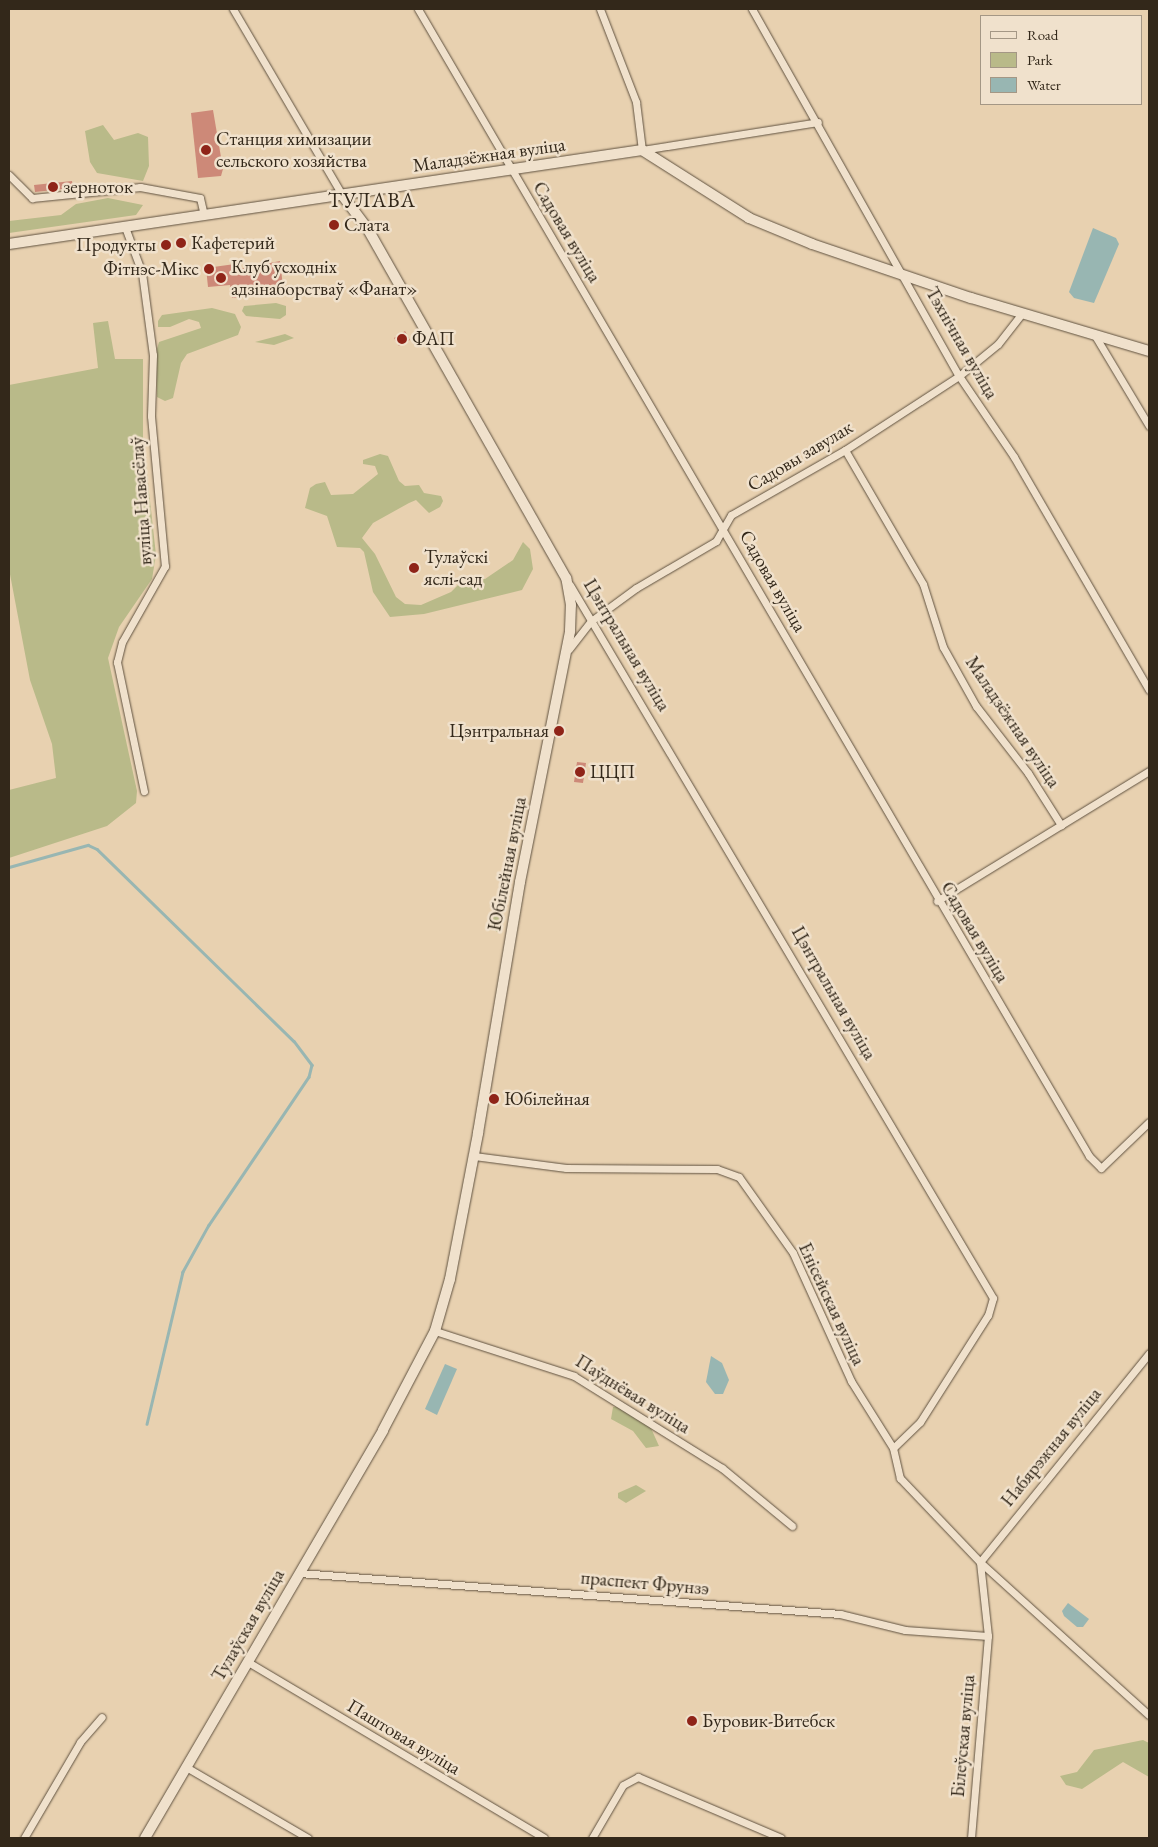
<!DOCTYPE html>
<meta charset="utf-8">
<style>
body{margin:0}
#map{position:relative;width:1158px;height:1847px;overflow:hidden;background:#e8d1b0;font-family:"EB Garamond",serif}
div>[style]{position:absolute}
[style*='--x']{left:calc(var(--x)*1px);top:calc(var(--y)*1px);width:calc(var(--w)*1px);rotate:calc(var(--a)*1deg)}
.green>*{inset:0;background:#b9ba89}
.water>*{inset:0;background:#98b6b2}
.stream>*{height:2.5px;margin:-1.25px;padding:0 1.25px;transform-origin:1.25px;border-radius:1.25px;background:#98b6b2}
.building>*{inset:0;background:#cd8978}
.roads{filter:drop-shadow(0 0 1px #605240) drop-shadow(0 0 1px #605240)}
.street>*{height:7px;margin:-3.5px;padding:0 3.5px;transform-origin:3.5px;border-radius:3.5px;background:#f0e1cc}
.secondary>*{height:10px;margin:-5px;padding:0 5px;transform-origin:5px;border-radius:5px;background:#f0e1cc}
.dots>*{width:14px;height:14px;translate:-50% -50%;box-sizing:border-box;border:2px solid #f0e1cc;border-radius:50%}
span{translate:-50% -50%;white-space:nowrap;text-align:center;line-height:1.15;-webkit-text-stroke:5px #f0e1cc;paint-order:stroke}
.poi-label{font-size:19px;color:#33281a}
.left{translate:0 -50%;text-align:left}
.right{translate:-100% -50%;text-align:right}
.street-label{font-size:19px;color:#33281a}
.quarter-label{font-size:21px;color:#33281a;letter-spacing:1px}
.frame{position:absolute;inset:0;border:10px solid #33281a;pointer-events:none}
.legend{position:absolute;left:980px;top:15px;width:162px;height:90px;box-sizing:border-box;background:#f0e1cc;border:1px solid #a49785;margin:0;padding:6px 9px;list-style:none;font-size:15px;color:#33281a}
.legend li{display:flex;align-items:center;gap:10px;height:25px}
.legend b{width:25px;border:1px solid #a49785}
</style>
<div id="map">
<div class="green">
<i style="clip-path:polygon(103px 125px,114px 140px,138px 133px,148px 137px,149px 166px,143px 181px,97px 173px,90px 162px,85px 131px)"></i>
<i style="clip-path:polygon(108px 198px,143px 205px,136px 215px,9px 233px,9px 221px,61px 215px,76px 204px)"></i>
<i style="clip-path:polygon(276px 303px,286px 306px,286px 315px,280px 319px,246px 316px,242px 311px,244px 306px)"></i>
<i style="clip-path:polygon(212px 308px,235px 314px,241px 327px,238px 335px,187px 354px,181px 363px,173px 398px,165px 401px,157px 397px,156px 352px,159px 342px,201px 328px,199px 322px,189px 319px,170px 327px,158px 327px,158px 321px,162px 315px)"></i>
<i style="clip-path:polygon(108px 321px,115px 359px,143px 359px,143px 437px,156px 555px,152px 579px,119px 627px,108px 658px,137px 791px,136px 803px,107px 826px,9px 858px,9px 790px,56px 778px,52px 744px,30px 680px,9px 569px,9px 385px,98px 368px,93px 323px)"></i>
<i style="clip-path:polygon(285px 334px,294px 338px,274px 345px,255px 342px)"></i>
<i style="clip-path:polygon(380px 454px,388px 456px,399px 481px,405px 486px,419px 485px,424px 493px,441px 496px,443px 501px,440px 507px,429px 513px,416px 500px,409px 503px,373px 523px,362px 538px,375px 554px,396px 597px,405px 604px,421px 605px,451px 592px,466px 577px,485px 579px,513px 560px,523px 542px,530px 549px,533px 569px,522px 590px,424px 614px,390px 617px,373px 592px,364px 552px,360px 548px,337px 547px,327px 516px,305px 508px,310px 488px,316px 484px,325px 482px,331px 495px,353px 494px,378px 474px,375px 466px,363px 464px,363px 460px)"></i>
<i style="clip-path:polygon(498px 896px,503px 900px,501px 929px,497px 932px,491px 927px)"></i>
<i style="clip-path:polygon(622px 1406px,650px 1426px,659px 1446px,646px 1448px,633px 1431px,611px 1419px,613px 1407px)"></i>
<i style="clip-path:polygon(636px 1485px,646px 1491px,626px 1503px,618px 1498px,618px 1493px)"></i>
<i style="clip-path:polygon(1143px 1740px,1149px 1743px,1149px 1777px,1123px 1762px,1082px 1789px,1066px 1785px,1060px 1776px,1077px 1772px,1094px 1750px)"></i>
</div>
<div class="water">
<i style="clip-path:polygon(1093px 228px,1116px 238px,1119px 244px,1094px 303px,1074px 298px,1069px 292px)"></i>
<i style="clip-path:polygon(711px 1356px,722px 1363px,729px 1380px,723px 1394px,715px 1394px,706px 1382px)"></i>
<i style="clip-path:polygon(445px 1364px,457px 1369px,437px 1415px,425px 1409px)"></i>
<i style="clip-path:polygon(1068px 1603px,1089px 1619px,1083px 1627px,1077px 1627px,1064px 1616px,1062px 1611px)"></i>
</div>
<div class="stream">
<i style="--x:9;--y:867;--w:82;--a:-15.6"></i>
<i style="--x:88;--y:845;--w:10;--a:24"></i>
<i style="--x:97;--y:849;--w:275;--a:44.3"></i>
<i style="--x:294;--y:1041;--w:30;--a:53"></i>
<i style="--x:312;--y:1065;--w:12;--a:104"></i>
<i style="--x:309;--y:1077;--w:179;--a:124"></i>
<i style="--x:209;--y:1225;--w:54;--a:119"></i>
<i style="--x:183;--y:1272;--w:156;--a:103.3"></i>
</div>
<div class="building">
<i style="clip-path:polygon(213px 110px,223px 169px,221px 176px,198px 178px,191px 113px)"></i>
<i style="clip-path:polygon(72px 181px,73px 188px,35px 192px,34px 185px)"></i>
<i style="clip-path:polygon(280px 261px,284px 295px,232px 298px,230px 285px,208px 287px,206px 268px,235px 264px,235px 270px)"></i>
<i style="clip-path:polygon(405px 331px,410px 340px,399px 346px,394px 338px)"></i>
<i style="clip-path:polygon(577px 762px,586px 763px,583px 783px,574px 782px)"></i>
</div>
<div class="roads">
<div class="street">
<i style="--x:233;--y:9;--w:216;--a:59.6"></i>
<i style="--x:418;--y:9;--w:1329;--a:59.67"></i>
<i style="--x:1089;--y:1156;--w:17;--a:45"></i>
<i style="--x:1101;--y:1168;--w:66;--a:-43.8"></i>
<i style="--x:600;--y:9;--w:100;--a:68.8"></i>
<i style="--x:636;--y:102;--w:48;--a:82.9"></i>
<i style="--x:642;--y:150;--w:178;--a:-9"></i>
<i style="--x:752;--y:9;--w:421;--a:60.6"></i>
<i style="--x:959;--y:376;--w:98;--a:55.8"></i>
<i style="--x:1014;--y:457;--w:269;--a:59.9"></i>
<i style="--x:9;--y:175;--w:33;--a:45"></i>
<i style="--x:32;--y:198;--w:109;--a:-5.8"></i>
<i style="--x:140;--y:187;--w:61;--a:10.4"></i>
<i style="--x:200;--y:198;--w:17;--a:77"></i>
<i style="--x:125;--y:227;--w:49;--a:69.7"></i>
<i style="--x:142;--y:273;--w:83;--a:82.4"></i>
<i style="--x:153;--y:355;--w:61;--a:91.9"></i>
<i style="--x:151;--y:416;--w:151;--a:84.7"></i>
<i style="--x:165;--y:566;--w:87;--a:119.5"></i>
<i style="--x:122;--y:642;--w:21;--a:104"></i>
<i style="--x:117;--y:662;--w:132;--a:78.2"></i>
<i style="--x:1094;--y:334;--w:107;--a:59.1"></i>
<i style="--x:845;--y:450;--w:155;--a:59.8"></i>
<i style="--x:923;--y:584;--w:66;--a:72.4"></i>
<i style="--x:943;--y:647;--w:68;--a:60.8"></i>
<i style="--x:976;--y:706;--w:85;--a:52.2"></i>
<i style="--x:1028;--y:773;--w:62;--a:57.6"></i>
<i style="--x:570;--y:585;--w:829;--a:59.32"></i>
<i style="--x:993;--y:1298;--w:18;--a:106"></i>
<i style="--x:988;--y:1315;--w:127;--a:122.4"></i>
<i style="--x:920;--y:1422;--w:37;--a:136"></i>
<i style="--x:569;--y:649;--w:36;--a:-52"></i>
<i style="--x:591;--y:621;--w:56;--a:-36.3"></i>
<i style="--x:636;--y:588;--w:93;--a:-30.4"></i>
<i style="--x:716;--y:541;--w:30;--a:-60"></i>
<i style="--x:731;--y:515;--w:131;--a:-29.7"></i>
<i style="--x:845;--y:450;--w:136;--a:-33"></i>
<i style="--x:959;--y:376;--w:50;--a:-39.4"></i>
<i style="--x:998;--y:344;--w:39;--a:-52"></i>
<i style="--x:937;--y:901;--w:249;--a:-31.5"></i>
<i style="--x:474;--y:1156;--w:93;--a:7.4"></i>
<i style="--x:566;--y:1168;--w:151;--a:0.4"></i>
<i style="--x:717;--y:1169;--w:23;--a:20"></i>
<i style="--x:739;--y:1177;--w:93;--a:54.6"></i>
<i style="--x:793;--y:1253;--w:141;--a:65.6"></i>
<i style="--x:851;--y:1381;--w:79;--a:57.9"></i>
<i style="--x:893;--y:1448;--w:31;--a:77"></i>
<i style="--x:900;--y:1478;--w:116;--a:46.4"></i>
<i style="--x:980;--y:1562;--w:228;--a:42.2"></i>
<i style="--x:435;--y:1331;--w:146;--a:17.9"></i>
<i style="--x:574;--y:1376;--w:174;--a:31.9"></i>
<i style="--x:722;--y:1468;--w:91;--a:39.6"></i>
<i style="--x:980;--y:1562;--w:269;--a:-51"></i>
<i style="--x:299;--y:1573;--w:543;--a:4.33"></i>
<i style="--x:840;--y:1614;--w:67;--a:13.8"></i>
<i style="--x:905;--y:1630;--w:83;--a:4.1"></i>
<i style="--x:248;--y:1662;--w:344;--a:30.7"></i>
<i style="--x:186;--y:1767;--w:141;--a:30.2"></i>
<i style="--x:24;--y:1838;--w:111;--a:-59.7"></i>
<i style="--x:80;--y:1742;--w:33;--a:-49"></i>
<i style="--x:592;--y:1838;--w:61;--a:-59.7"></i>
<i style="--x:623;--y:1785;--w:17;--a:-28"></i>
<i style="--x:638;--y:1777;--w:155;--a:23.1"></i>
<i style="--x:971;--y:1838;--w:203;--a:-85.2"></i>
<i style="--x:988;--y:1636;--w:74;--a:-96.2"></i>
</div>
<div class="secondary">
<i style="--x:9;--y:244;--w:640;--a:-8.45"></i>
<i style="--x:642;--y:150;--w:127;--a:32.4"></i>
<i style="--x:749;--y:218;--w:68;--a:22.4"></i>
<i style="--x:812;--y:244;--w:168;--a:18.8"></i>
<i style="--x:971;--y:298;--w:186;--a:16.6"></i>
<i style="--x:145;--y:1838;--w:472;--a:-59.7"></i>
<i style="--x:383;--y:1430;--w:112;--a:-62.3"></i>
<i style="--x:435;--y:1331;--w:54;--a:-73.9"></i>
<i style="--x:450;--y:1279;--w:149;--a:-79.1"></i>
<i style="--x:478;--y:1133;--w:254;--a:-80.5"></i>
<i style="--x:520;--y:882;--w:256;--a:-78.7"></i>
<i style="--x:570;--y:631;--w:26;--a:-88"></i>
<i style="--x:571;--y:605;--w:27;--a:-100"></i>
<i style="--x:566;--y:578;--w:403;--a:-119.6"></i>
<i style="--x:367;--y:228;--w:41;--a:-127.1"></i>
</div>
</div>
<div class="dots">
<i style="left:206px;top:150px;background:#8f2418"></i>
<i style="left:53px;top:187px;background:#8f2418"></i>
<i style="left:334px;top:225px;background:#8f2418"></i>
<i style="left:181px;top:243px;background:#8f2418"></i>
<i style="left:166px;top:245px;background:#8f2418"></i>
<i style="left:209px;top:269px;background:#8f2418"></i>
<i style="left:221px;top:278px;background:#8f2418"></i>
<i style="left:402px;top:339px;background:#8f2418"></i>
<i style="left:414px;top:568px;background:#8f2418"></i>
<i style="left:559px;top:731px;background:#8f2418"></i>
<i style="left:580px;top:772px;background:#8f2418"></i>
<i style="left:494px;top:1099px;background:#8f2418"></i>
<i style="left:692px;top:1721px;background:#8f2418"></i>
</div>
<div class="poi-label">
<span class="left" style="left:216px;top:150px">Станция химизации<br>сельского хозяйства</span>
<span class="left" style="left:63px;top:187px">зерноток</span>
<span class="left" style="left:344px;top:225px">Слата</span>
<span class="left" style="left:191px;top:243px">Кафетерий</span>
<span class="right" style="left:156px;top:245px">Продукты</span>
<span class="left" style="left:231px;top:278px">Клуб усходніх<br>адзінаборстваў «Фанат»</span>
<span class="right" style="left:199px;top:269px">Фітнэс-Мікс</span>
<span class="left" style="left:412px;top:339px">ФАП</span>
<span class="left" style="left:424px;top:568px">Тулаўскі<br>яслі-сад</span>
<span class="right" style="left:549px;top:731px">Цэнтральная</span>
<span class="left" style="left:590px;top:772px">ЦЦП</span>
<span class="left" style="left:504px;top:1099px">Юбілейная</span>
<span class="left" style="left:702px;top:1721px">Буровик-Витебск</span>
</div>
<div class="street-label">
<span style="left:489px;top:155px;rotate:-8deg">Маладзёжная вуліца</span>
<span style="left:567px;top:232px;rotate:59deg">Садовая вуліца</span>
<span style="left:962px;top:343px;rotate:60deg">Тэхнічная вуліца</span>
<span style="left:800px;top:456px;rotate:-31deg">Садовы завулак</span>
<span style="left:141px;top:501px;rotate:-94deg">вуліца Навасёлаў</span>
<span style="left:773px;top:581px;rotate:60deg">Садовая вуліца</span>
<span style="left:627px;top:645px;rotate:59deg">Цэнтральная вуліца</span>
<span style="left:1013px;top:722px;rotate:56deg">Маладзёжная вуліца</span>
<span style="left:507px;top:864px;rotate:-79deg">Юбілейная вуліца</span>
<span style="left:975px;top:932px;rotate:59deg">Садовая вуліца</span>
<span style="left:834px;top:993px;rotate:60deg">Цэнтральная вуліца</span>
<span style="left:832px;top:1304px;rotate:65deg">Енісейская вуліца</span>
<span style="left:633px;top:1394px;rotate:32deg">Паўднёвая вуліца</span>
<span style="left:1051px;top:1447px;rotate:-51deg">Набярэжная вуліца</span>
<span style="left:645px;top:1583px;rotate:5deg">праспект Фрунзэ</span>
<span style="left:248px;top:1625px;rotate:-60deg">Тулаўская вуліца</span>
<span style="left:963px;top:1736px;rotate:-85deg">Білеўская вуліца</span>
<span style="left:404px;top:1737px;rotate:31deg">Паштовая вуліца</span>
</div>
<div class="quarter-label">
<span style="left:372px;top:200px">ТУЛАВА</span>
</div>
<div class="frame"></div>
<ul class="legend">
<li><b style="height:6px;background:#f0e1cc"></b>Road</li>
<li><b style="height:14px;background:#b9ba89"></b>Park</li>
<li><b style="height:14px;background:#98b6b2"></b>Water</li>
</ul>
</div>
